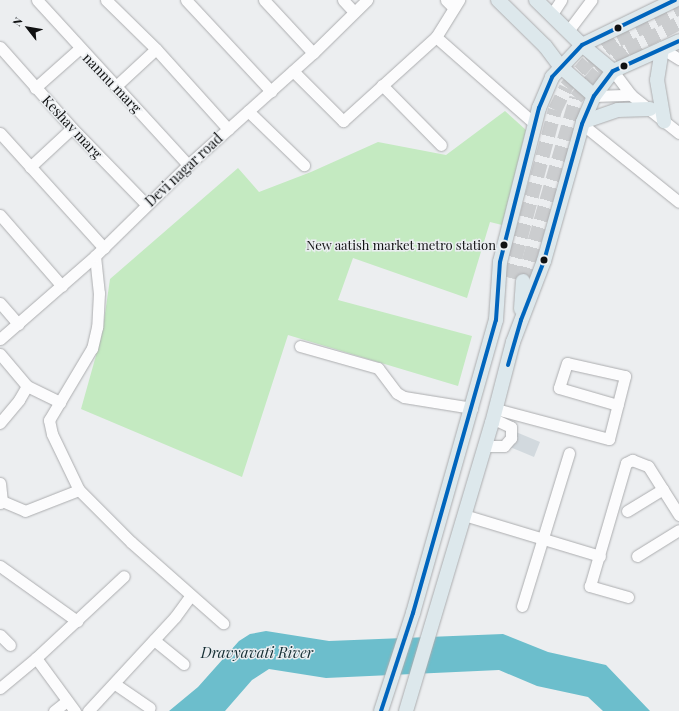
<!DOCTYPE html>
<style>
body{margin:0}
#map{position:relative;width:679px;height:711px;overflow:hidden;background:#eceef0;font-family:"Playfair Display",serif}
div>[style]{position:absolute}
[style*='--x']{left:calc(var(--x)*1px);top:calc(var(--y)*1px);width:calc(var(--w)*1px);rotate:calc(var(--a)*1deg)}
.green>*{inset:0;background:#c4eac1}
.water>*{inset:0;background:#6cbecc}
.building>*{inset:0;background:#d2d9de}
.major-tunnel>*{height:14px;margin-top:-7px;transform-origin:0;background:repeating-linear-gradient(90deg,#cbcdcf 0 14px,transparent 0 21px)}
.roads{filter:drop-shadow(0 0 1px #acadaf) drop-shadow(0 0 1px #acadaf)}
.minor>*{height:11px;margin:-5.5px;padding:0 5.5px;transform-origin:5.5px;border-radius:5.5px;background:#fcfcfd}
.major>*{height:14px;margin:-7px;padding:0 7px;transform-origin:7px;border-radius:7px;background:#dde8ec}
.bus-1>*{height:4px;margin:-2px;padding:0 2px;transform-origin:2px;border-radius:2px;background:#0065bd}
.dots>*{width:11px;height:11px;translate:-50% -50%;box-sizing:border-box;border:2px solid #ebeef1;border-radius:50%}
span{translate:-50% -50%;white-space:nowrap;text-align:center;line-height:1.15;-webkit-text-stroke:3px #ebeef1;paint-order:stroke}
.bus-label{font-size:13px;color:#101112}
.right{translate:-100% -50%;text-align:right}
.street-label{font-size:14px;color:#101112}
.water-label{font-size:15px;color:#152e33;font-style:italic}
.north{position:absolute;left:8px;top:8px;width:40px;height:40px;-webkit-text-stroke:3px #ebeef1;paint-order:stroke;rotate:301deg;font-size:11px;font-weight:700;line-height:16px;text-align:center;color:#101112}
.north::after{content:'';display:block;margin:auto;width:14px;height:18px;background:#101112;clip-path:polygon(50% 0,100% 100%,50% 72%,0 100%)}
</style>
<div id="map">
<div class="green">
<i style="clip-path:polygon(505px 111px,526px 130px,502px 225px,490px 222px,467px 298px,353px 258px,338px 300px,472px 336px,458px 386px,288px 335px,242px 477px,81px 409px,102px 334px,110px 279px,238px 168px,259px 192px,311px 172px,378px 142px,446px 155px)"></i>
</div>
<div class="water">
<i style="clip-path:polygon(266px 631px,329px 641px,503px 634px,548px 652px,606px 665px,650px 711px,603px 711px,588px 697px,537px 686px,499px 670px,326px 678px,269px 669px,252px 680px,225px 711px,169px 711px,198px 687px,239px 641px,250px 634px)"></i>
</div>
<div class="building">
<i style="clip-path:polygon(516px 432px,540px 442px,534px 457px,510px 447px)"></i>
</div>
<div class="major-tunnel">
<i style="--x:510;--y:278;--w:174;--a:-75"></i>
<i style="--x:555;--y:110;--w:25;--a:-64"></i>
<i style="--x:566;--y:87;--w:33;--a:-49"></i>
<i style="--x:588;--y:62;--w:37;--a:-36"></i>
<i style="--x:618;--y:40;--w:69;--a:-27.7"></i>
<i style="--x:523;--y:281;--w:191;--a:-73.8"></i>
<i style="--x:576;--y:98;--w:34;--a:-50"></i>
<i style="--x:598;--y:72;--w:36;--a:-37"></i>
<i style="--x:627;--y:50;--w:59;--a:-27.4"></i>
</div>
<div class="roads">
<div class="minor">
<i style="--x:37;--y:0;--w:224;--a:47.5"></i>
<i style="--x:106;--y:0;--w:70;--a:44.4"></i>
<i style="--x:156;--y:49;--w:108;--a:48"></i>
<i style="--x:186;--y:0;--w:125;--a:47"></i>
<i style="--x:264;--y:0;--w:72;--a:47.2"></i>
<i style="--x:343;--y:0;--w:16;--a:47"></i>
<i style="--x:446;--y:0;--w:11;--a:45"></i>
<i style="--x:552;--y:14;--w:17;--a:-57"></i>
<i style="--x:568;--y:31;--w:39;--a:-53"></i>
<i style="--x:436;--y:37;--w:130;--a:41.3"></i>
<i style="--x:0;--y:47;--w:108;--a:48.4"></i>
<i style="--x:72;--y:128;--w:107;--a:45.8"></i>
<i style="--x:663;--y:49;--w:19;--a:32"></i>
<i style="--x:293;--y:71;--w:71;--a:45"></i>
<i style="--x:343;--y:121;--w:125;--a:-42.1"></i>
<i style="--x:436;--y:37;--w:44;--a:-58.1"></i>
<i style="--x:613;--y:71;--w:30;--a:53"></i>
<i style="--x:631;--y:95;--w:61;--a:38.4"></i>
<i style="--x:382;--y:85;--w:84;--a:45.5"></i>
<i style="--x:116;--y:86;--w:54;--a:-42.8"></i>
<i style="--x:35;--y:88;--w:60;--a:-41.6"></i>
<i style="--x:594;--y:96;--w:37;--a:-2"></i>
<i style="--x:248;--y:111;--w:78;--a:44"></i>
<i style="--x:582;--y:124;--w:124;--a:38.8"></i>
<i style="--x:0;--y:133;--w:155;--a:47.9"></i>
<i style="--x:30;--y:167;--w:57;--a:-42.9"></i>
<i style="--x:0;--y:215;--w:94;--a:48.9"></i>
<i style="--x:95;--y:256;--w:37;--a:84"></i>
<i style="--x:99;--y:293;--w:34;--a:93"></i>
<i style="--x:97;--y:327;--w:22;--a:103"></i>
<i style="--x:92;--y:348;--w:84;--a:120.8"></i>
<i style="--x:49;--y:420;--w:14;--a:78"></i>
<i style="--x:52;--y:434;--w:62;--a:64.3"></i>
<i style="--x:79;--y:490;--w:74;--a:45"></i>
<i style="--x:131;--y:542;--w:123;--a:41.4"></i>
<i style="--x:0;--y:303;--w:28;--a:49"></i>
<i style="--x:0;--y:339;--w:126;--a:-41.1"></i>
<i style="--x:95;--y:256;--w:130;--a:-44.4"></i>
<i style="--x:188;--y:165;--w:168;--a:-41.9"></i>
<i style="--x:313;--y:53;--w:76;--a:-44.5"></i>
<i style="--x:300;--y:346;--w:81;--a:15.8"></i>
<i style="--x:378;--y:368;--w:31;--a:53"></i>
<i style="--x:397;--y:393;--w:8;--a:30"></i>
<i style="--x:404;--y:397;--w:69;--a:9.2"></i>
<i style="--x:0;--y:354;--w:42;--a:49.8"></i>
<i style="--x:27;--y:386;--w:16;--a:120"></i>
<i style="--x:19;--y:400;--w:30;--a:130"></i>
<i style="--x:27;--y:386;--w:37;--a:26"></i>
<i style="--x:496;--y:409;--w:117;--a:14.9"></i>
<i style="--x:609;--y:439;--w:65;--a:-75.7"></i>
<i style="--x:625;--y:376;--w:59;--a:-167.4"></i>
<i style="--x:567;--y:363;--w:26;--a:108"></i>
<i style="--x:559;--y:388;--w:61;--a:16.1"></i>
<i style="--x:485;--y:446;--w:19;--a:0"></i>
<i style="--x:504;--y:446;--w:11;--a:-49"></i>
<i style="--x:511;--y:438;--w:11;--a:-90"></i>
<i style="--x:511;--y:427;--w:19;--a:-155"></i>
<i style="--x:0;--y:483;--w:18;--a:84"></i>
<i style="--x:0;--y:503;--w:3;--a:-45"></i>
<i style="--x:2;--y:501;--w:25;--a:23"></i>
<i style="--x:25;--y:511;--w:58;--a:-21.3"></i>
<i style="--x:627;--y:511;--w:42;--a:-31.4"></i>
<i style="--x:464;--y:515;--w:142;--a:16.8"></i>
<i style="--x:637;--y:556;--w:49;--a:-31.8"></i>
<i style="--x:0;--y:566;--w:95;--a:35.5"></i>
<i style="--x:628;--y:597;--w:40;--a:-164"></i>
<i style="--x:590;--y:586;--w:128;--a:-73.7"></i>
<i style="--x:626;--y:463;--w:7;--a:-27"></i>
<i style="--x:632;--y:460;--w:17;--a:21"></i>
<i style="--x:648;--y:466;--w:58;--a:57.7"></i>
<i style="--x:522;--y:606;--w:160;--a:-72.9"></i>
<i style="--x:0;--y:635;--w:14;--a:45"></i>
<i style="--x:154;--y:640;--w:38;--a:39"></i>
<i style="--x:36;--y:658;--w:66;--a:53.7"></i>
<i style="--x:115;--y:684;--w:42;--a:34.4"></i>
<i style="--x:0;--y:688;--w:47;--a:-39.8"></i>
<i style="--x:36;--y:658;--w:120;--a:-43"></i>
<i style="--x:54;--y:711;--w:16;--a:-38"></i>
<i style="--x:88;--y:711;--w:128;--a:-47.2"></i>
<i style="--x:175;--y:617;--w:26;--a:-54"></i>
</div>
<div class="major">
<i style="--x:498;--y:0;--w:66;--a:44.4"></i>
<i style="--x:545;--y:46;--w:25;--a:53"></i>
<i style="--x:560;--y:66;--w:45;--a:41.4"></i>
<i style="--x:536;--y:0;--w:64;--a:44.4"></i>
<i style="--x:582;--y:45;--w:40;--a:40"></i>
<i style="--x:662;--y:49;--w:31;--a:99"></i>
<i style="--x:657;--y:80;--w:42;--a:80.3"></i>
<i style="--x:583;--y:122;--w:37;--a:-19"></i>
<i style="--x:618;--y:110;--w:32;--a:-2"></i>
<i style="--x:521;--y:309;--w:28;--a:-86"></i>
<i style="--x:381;--y:711;--w:103;--a:-71.9"></i>
<i style="--x:413;--y:613;--w:305;--a:-74.2"></i>
<i style="--x:496;--y:320;--w:58;--a:-86.1"></i>
<i style="--x:500;--y:262;--w:159;--a:-75.8"></i>
<i style="--x:539;--y:108;--w:34;--a:-67"></i>
<i style="--x:552;--y:77;--w:44;--a:-46.8"></i>
<i style="--x:582;--y:45;--w:103;--a:-25.8"></i>
<i style="--x:406;--y:711;--w:301;--a:-73.4"></i>
<i style="--x:492;--y:423;--w:84;--a:-75.5"></i>
<i style="--x:513;--y:342;--w:87;--a:-69.1"></i>
<i style="--x:544;--y:261;--w:144;--a:-74.3"></i>
<i style="--x:583;--y:122;--w:28;--a:-67"></i>
<i style="--x:594;--y:96;--w:31;--a:-53"></i>
<i style="--x:613;--y:71;--w:72;--a:-24.4"></i>
</div>
</div>
<div class="bus-1">
<i style="--x:508;--y:365;--w:47;--a:-73.9"></i>
<i style="--x:521;--y:320;--w:63;--a:-68.7"></i>
<i style="--x:544;--y:261;--w:142;--a:-74.5"></i>
<i style="--x:582;--y:124;--w:30;--a:-67"></i>
<i style="--x:594;--y:96;--w:31;--a:-53"></i>
<i style="--x:613;--y:71;--w:72;--a:-24.4"></i>
<i style="--x:381;--y:711;--w:103;--a:-71.9"></i>
<i style="--x:413;--y:613;--w:305;--a:-74.2"></i>
<i style="--x:496;--y:320;--w:58;--a:-86.1"></i>
<i style="--x:500;--y:262;--w:159;--a:-75.8"></i>
<i style="--x:539;--y:108;--w:34;--a:-67"></i>
<i style="--x:552;--y:77;--w:44;--a:-46.8"></i>
<i style="--x:582;--y:45;--w:103;--a:-25.8"></i>
</div>
<div class="dots">
<i style="left:618px;top:28px;background:#101112"></i>
<i style="left:624px;top:66px;background:#101112"></i>
<i style="left:504px;top:245px;background:#101112"></i>
<i style="left:544px;top:260px;background:#101112"></i>
</div>
<div class="bus-label">
<span class="right" style="left:496px;top:245px">New aatish market metro station</span>
</div>
<div class="street-label">
<span style="left:112px;top:83px;rotate:46deg">nannu marg</span>
<span style="left:72px;top:127px;rotate:47deg">Keshav marg</span>
<span style="left:184px;top:170px;rotate:-43deg">Devi nagar road</span>
</div>
<div class="water-label">
<span style="left:257px;top:653px">Dravyavati River</span>
</div>
<div class="north">N</div>
</div>
